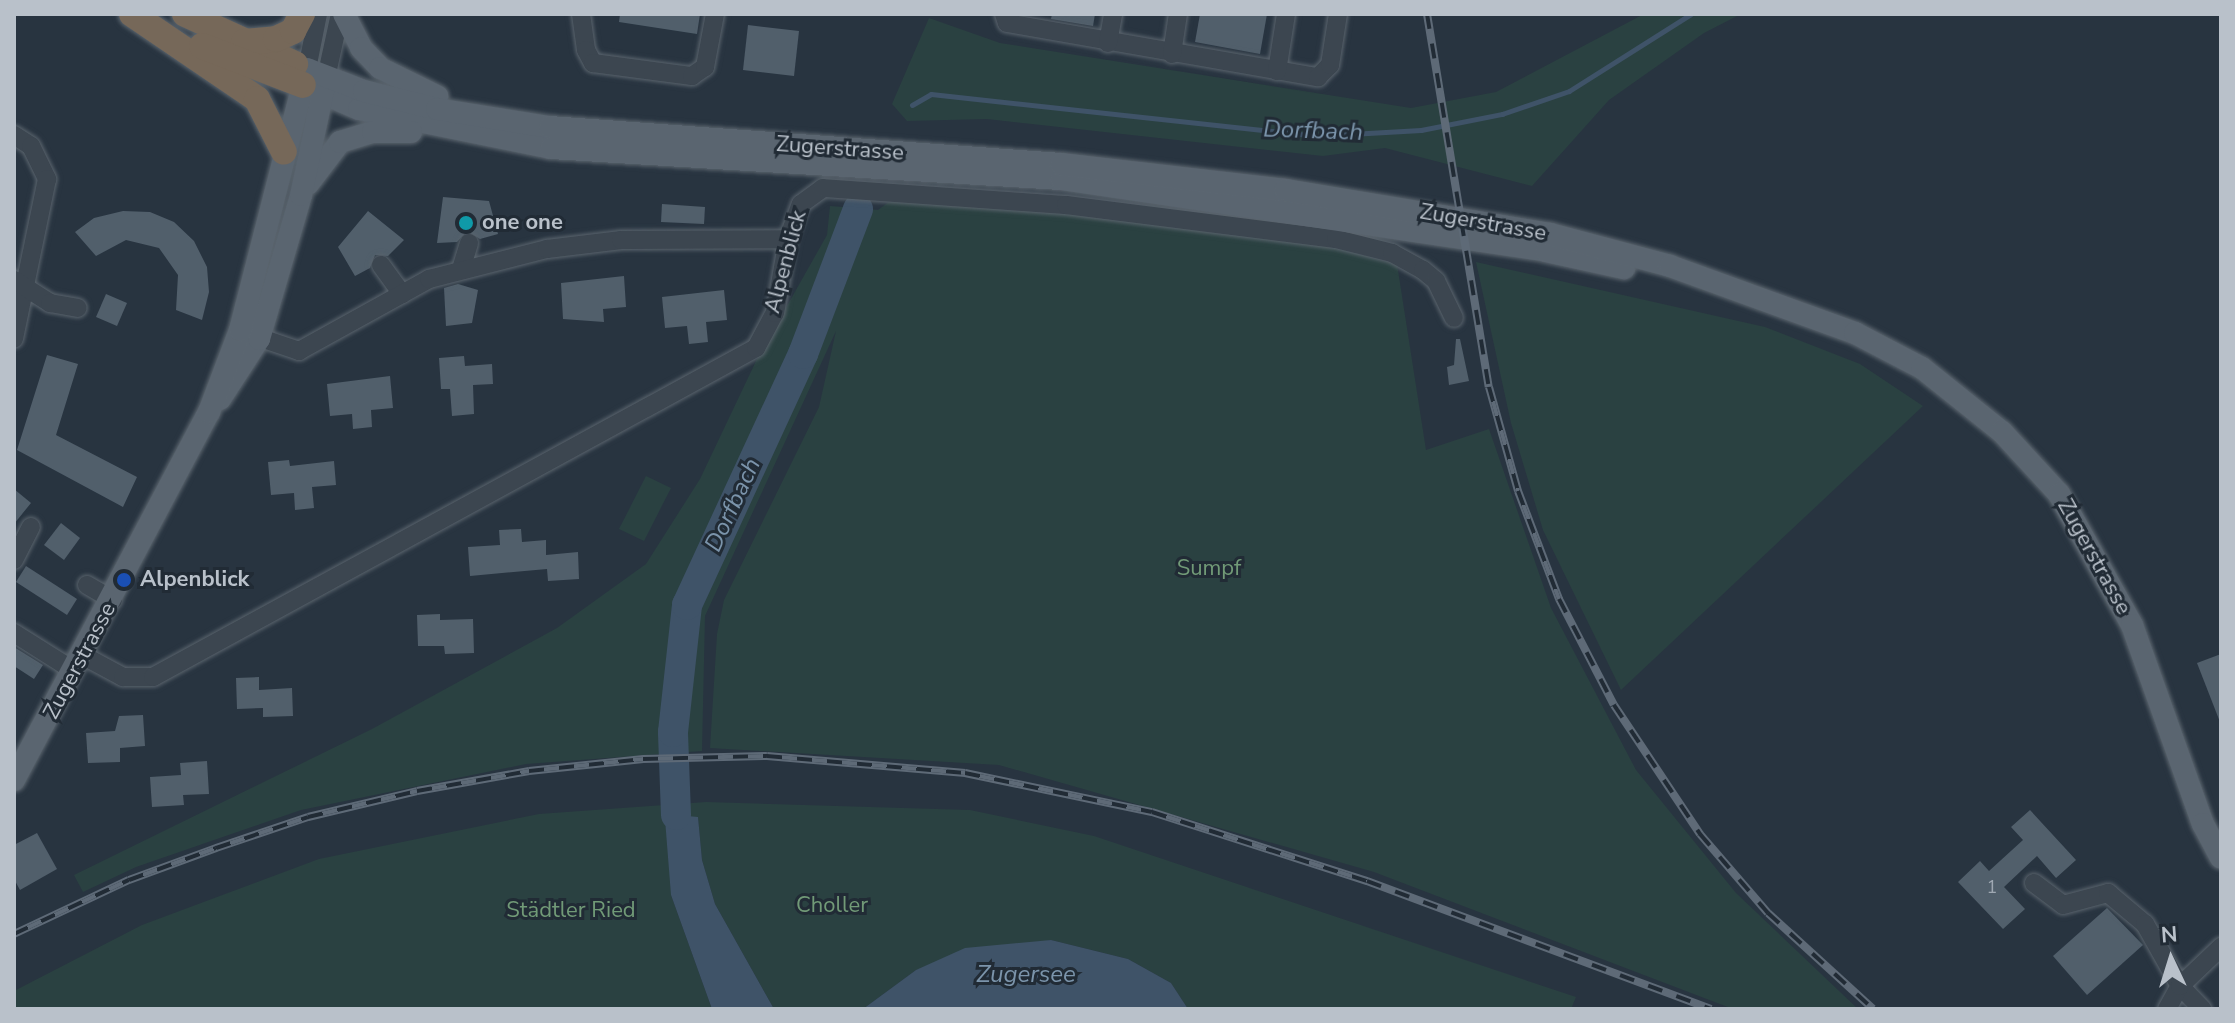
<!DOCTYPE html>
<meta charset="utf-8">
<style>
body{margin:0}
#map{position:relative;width:2235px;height:1023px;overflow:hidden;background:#283440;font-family:"Nunito Sans",sans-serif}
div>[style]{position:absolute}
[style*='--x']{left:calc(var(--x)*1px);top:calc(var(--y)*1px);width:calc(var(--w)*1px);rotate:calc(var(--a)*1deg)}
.green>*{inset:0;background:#2a4141}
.water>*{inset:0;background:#3f5368}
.stream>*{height:5px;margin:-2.5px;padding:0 2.5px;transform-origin:2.5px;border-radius:2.5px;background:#3f5368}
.river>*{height:30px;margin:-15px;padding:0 15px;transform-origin:15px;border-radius:15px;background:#3f5368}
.building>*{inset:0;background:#515f6b}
.roads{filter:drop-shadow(0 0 2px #5a646d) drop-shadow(0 0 2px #5a646d)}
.minor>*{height:18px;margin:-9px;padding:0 9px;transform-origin:9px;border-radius:9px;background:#3c4650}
.major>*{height:22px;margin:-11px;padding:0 11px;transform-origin:11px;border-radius:11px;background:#5a6570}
.highway>*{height:26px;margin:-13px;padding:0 13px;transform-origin:13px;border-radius:13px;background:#766859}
.rail>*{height:8px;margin-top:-4px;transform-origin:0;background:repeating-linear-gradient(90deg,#212b35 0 15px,#5e6a77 0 30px);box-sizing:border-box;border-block:2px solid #5e6a77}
.dots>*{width:22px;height:22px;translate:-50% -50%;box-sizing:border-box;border:4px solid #212b35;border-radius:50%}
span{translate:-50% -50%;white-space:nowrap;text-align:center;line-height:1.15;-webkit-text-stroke:6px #212b35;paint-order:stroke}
.number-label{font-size:18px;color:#9fa8b2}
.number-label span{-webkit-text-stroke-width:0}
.street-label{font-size:22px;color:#b9c1ca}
.poi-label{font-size:22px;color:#b9c1ca;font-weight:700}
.left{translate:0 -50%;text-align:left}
.park-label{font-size:22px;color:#719a77}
.water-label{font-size:24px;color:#7b94ab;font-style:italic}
.frame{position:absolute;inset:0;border:16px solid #b9c1ca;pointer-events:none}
.north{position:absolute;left:2131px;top:919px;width:80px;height:80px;-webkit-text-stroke:6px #212b35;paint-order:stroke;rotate:356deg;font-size:22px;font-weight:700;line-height:32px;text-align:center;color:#b9c1ca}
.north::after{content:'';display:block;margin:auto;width:28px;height:36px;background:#b9c1ca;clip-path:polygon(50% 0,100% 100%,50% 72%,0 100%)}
</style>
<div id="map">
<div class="green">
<i style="clip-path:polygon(1644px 14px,1741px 14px,1704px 33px,1609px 100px,1532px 186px,1385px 148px,1323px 156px,987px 119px,907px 121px,892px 104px,929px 18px,1000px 43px,1411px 108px,1496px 92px)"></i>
<i style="clip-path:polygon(890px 201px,1034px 208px,1312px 242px,1397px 264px,1426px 450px,1489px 429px,1551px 608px,1636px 770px,1736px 893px,1858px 1009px,1733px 1009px,1374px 872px,999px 765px,710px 748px,717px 634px,724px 600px,819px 407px,836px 331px,705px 616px,702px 751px,526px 764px,301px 810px,136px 867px,83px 892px,74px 875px,372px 729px,557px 628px,646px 564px,700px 479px,757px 359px,827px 235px,830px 206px,878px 210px)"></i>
<i style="clip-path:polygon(1476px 262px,1765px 327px,1860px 364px,1923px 406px,1621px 690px,1543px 530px,1511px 423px)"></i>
<i style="clip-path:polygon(646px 476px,671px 488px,644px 541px,619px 529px)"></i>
<i style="clip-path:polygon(706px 802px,970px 810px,1094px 836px,1576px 997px,1571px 1009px,1188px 1009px,1171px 983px,1128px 959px,1051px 940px,916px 970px,863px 1009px,774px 1009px,715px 904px,702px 860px,698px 818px,671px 895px,712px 1009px,14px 1009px,14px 991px,142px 925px,319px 859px,539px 814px)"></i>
</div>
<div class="water">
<i style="clip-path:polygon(676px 815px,698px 817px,702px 860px,715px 904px,774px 1009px,712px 1009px,671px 895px,665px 819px)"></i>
<i style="clip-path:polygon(1051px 940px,1128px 959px,1171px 983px,1188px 1009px,863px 1009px,916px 970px,965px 948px)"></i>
</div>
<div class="stream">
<i style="--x:912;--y:105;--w:22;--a:-30"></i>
<i style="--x:931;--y:94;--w:386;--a:6.2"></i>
<i style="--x:1315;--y:136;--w:106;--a:-3.2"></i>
<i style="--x:1421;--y:130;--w:83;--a:-11.2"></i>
<i style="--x:1502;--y:114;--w:71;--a:-18.9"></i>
<i style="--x:1569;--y:91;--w:144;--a:-32.3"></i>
</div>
<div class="river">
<i style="--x:676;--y:815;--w:83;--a:-92.1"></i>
<i style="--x:673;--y:732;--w:128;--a:-83.7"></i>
<i style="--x:687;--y:605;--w:277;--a:-65.2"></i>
<i style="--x:803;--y:354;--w:155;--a:-69.2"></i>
</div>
<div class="building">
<i style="clip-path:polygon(620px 14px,700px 14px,697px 34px,619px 22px)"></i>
<i style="clip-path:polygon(1052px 14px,1095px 14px,1093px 26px,1051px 19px)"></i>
<i style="clip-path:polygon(1200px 14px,1267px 14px,1260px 54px,1195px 42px)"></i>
<i style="clip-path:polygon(748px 25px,799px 31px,794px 76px,743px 70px)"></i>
<i style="clip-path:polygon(443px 197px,489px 201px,498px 234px,480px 239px,467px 231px,457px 242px,437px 243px)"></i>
<i style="clip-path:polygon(662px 204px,705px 207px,704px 224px,661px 222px)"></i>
<i style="clip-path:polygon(123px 211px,150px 212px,174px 222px,194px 241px,207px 267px,209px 292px,202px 320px,176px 310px,178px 275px,159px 248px,126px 240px,96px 256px,75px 232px,94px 218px)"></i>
<i style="clip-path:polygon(368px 211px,404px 240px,388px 256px,375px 255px,370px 268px,355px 276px,338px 247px)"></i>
<i style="clip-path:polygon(624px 276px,626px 307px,603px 309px,604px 322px,563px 319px,561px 283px)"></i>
<i style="clip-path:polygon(458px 284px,478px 290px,472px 323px,446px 326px,444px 288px)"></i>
<i style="clip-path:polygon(724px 290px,727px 320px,706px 322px,708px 342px,689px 344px,687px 326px,665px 328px,662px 297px)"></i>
<i style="clip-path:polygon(106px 294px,127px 303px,117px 326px,96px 317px)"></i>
<i style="clip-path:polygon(1456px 339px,1460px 339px,1469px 381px,1449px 385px,1447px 367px,1454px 365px)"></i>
<i style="clip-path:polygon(47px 355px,78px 364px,56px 435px,137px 477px,123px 507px,17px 450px)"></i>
<i style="clip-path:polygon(464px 356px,465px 366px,492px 364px,493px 384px,473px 385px,474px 414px,452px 416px,450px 389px,441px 389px,439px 358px)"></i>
<i style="clip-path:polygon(390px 376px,393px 408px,371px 410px,372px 427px,353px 429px,352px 414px,330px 416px,327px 384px)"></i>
<i style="clip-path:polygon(289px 460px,290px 466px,334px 461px,336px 485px,312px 487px,314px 508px,295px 510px,294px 493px,271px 495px,268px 462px)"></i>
<i style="clip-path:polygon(14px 489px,31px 503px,14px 524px)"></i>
<i style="clip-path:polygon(61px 523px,80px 538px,64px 560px,44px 545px)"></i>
<i style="clip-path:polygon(521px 529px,522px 542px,546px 540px,546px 555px,578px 552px,579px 579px,548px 581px,547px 569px,470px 576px,468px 547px,500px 545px,499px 530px)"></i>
<i style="clip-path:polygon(26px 566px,77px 599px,67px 615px,16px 582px)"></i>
<i style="clip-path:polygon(440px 614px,440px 620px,473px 619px,474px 653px,445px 654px,444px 646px,418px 646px,417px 615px)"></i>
<i style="clip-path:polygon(14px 647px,43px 665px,34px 679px,14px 666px)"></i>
<i style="clip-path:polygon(2221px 654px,2221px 722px,2220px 722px,2197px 663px)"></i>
<i style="clip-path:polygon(259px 677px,259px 690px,292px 688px,293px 716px,263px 717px,263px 708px,237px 709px,236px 678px)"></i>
<i style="clip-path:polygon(143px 715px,145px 746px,120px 748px,120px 762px,88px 763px,86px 733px,115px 731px,119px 716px)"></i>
<i style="clip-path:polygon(207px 761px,209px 794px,183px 795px,184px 805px,152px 807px,150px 777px,181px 775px,180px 763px)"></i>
<i style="clip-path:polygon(2030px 810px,2076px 860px,2056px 878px,2037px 856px,2004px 887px,2025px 909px,2003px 929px,1958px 882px,1980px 861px,1989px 871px,2023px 840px,2011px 827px)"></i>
<i style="clip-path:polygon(37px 833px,57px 869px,20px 890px,14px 879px,14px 845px)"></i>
<i style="clip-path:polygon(2107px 908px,2143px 945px,2087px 995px,2053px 956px)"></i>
</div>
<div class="roads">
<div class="minor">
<i style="--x:581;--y:14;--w:36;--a:82"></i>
<i style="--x:586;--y:50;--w:15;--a:62"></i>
<i style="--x:593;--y:63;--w:100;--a:7.5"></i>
<i style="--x:692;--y:76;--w:16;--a:-35"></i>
<i style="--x:705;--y:67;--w:54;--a:-79.3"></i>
<i style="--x:1004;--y:14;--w:9;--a:72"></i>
<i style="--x:1007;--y:23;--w:316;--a:9.9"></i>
<i style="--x:1318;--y:77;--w:17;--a:-45"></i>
<i style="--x:1330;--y:65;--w:52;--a:-81.1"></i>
<i style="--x:1108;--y:43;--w:29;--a:-80"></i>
<i style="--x:1172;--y:54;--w:40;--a:-81.5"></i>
<i style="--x:307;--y:69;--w:56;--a:-78.7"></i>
<i style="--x:1277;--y:71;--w:58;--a:-81"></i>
<i style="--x:326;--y:78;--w:66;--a:-77.7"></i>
<i style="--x:14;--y:135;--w:20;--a:33"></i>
<i style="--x:31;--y:146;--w:37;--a:64"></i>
<i style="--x:47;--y:179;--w:163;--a:101.7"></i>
<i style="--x:381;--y:265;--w:36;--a:54"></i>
<i style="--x:462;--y:266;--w:24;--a:-73"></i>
<i style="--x:14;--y:280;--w:43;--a:32.6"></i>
<i style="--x:50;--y:303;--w:28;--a:10"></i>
<i style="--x:249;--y:334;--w:53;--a:18.8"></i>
<i style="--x:299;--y:351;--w:149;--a:-29"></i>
<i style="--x:429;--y:279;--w:122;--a:-14.3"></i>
<i style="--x:547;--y:249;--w:75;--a:-6.9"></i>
<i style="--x:621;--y:240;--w:167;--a:-0.3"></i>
<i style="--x:14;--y:560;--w:37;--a:-63"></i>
<i style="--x:87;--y:585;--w:30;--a:30"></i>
<i style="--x:14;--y:633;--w:71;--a:32.3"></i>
<i style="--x:82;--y:655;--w:47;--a:28.2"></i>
<i style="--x:123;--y:677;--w:30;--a:0"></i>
<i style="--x:153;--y:677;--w:687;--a:-28.62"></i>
<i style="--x:756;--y:348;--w:40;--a:-62"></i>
<i style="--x:775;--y:313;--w:75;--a:-80"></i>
<i style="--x:788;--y:239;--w:37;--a:-70"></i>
<i style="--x:801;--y:204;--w:27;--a:-36"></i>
<i style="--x:823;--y:188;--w:244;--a:4"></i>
<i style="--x:1066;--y:205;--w:272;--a:7.2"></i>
<i style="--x:1336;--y:239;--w:58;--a:14"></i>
<i style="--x:1392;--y:253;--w:35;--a:29"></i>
<i style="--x:1423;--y:270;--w:17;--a:40"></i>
<i style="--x:1436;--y:281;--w:41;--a:64.1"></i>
<i style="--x:2034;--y:883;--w:36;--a:37"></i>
<i style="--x:2063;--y:905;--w:47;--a:-14.9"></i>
<i style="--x:2108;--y:893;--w:48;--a:40"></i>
<i style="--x:2145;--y:924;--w:71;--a:60.6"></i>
<i style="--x:2180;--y:986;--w:32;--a:46"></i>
<i style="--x:2167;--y:1009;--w:26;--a:-61"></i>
<i style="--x:2180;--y:986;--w:57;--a:-43.6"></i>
</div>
<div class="major">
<i style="--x:344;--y:14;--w:38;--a:63"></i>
<i style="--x:361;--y:48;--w:28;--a:46"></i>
<i style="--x:380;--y:68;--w:64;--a:26.2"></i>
<i style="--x:303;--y:85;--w:61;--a:23.2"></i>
<i style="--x:359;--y:109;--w:196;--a:11.5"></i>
<i style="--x:551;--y:148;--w:511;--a:3.48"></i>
<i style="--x:1061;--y:179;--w:490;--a:8.4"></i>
<i style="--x:1546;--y:251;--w:80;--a:12.3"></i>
<i style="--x:308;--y:184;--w:53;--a:-52.7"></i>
<i style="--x:340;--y:142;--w:34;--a:-17"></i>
<i style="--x:373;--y:132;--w:38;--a:0"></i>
<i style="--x:220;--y:399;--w:72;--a:-57"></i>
<i style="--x:259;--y:339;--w:150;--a:-73.7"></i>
<i style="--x:301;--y:195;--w:116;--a:-78"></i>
<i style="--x:14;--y:780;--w:416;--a:-62.1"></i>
<i style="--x:209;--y:412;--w:88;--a:-69.3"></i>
<i style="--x:240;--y:330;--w:269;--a:-75.6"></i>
<i style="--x:307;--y:69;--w:61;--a:21.1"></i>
<i style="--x:364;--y:91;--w:75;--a:13.9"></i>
<i style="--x:437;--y:109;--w:114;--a:9.1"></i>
<i style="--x:550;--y:127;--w:512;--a:4.14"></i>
<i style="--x:1061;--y:164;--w:226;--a:6.6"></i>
<i style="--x:1285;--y:190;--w:269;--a:9.4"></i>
<i style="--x:1550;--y:234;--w:124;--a:14.9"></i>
<i style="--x:1670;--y:266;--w:197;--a:19.9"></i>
<i style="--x:1855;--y:333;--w:76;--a:27.6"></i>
<i style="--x:1922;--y:368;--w:102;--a:38.7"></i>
<i style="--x:2002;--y:432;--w:84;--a:47.4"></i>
<i style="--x:2059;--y:494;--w:150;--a:60.9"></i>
<i style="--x:2132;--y:625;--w:211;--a:70.4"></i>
<i style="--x:2203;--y:824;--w:38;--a:62"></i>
</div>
<div class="highway">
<i style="--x:132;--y:14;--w:151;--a:34.2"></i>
<i style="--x:257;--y:99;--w:59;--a:63"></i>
<i style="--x:185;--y:14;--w:121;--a:24.4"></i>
<i style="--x:244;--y:42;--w:32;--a:-5"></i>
<i style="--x:276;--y:39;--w:19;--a:-25"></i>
<i style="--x:293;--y:31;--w:19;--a:-62"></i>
<i style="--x:202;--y:46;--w:108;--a:21.1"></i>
</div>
</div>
<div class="rail">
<i style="--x:1427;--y:14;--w:378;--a:80.6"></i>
<i style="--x:1489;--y:387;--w:108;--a:74.4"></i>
<i style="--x:1518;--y:491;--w:116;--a:69.2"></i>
<i style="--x:1559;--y:599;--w:119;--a:62.6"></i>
<i style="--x:1614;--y:705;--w:155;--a:56.3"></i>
<i style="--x:1700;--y:834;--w:104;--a:49.3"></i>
<i style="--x:1768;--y:913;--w:142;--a:42.4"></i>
<i style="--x:14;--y:934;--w:127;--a:-25.2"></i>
<i style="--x:129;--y:880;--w:93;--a:-20.2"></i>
<i style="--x:216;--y:848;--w:97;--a:-18.6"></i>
<i style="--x:308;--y:817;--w:112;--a:-13.4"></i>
<i style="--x:417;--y:791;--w:114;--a:-10.1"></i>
<i style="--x:529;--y:771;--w:115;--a:-6"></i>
<i style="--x:643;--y:759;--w:124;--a:-1.4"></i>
<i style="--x:767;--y:756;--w:199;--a:4.9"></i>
<i style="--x:965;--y:773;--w:191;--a:11.8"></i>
<i style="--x:1152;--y:812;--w:226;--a:17.8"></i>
<i style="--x:1367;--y:881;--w:367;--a:20.4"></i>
</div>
<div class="dots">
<i style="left:466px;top:223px;background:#0f9aa8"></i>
<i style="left:124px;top:580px;background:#1a4fb4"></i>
</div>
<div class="number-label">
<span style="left:1992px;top:887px">1</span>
</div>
<div class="street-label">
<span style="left:840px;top:149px;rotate:4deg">Zugerstrasse</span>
<span style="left:1483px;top:223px;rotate:10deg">Zugerstrasse</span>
<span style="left:786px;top:262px;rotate:-75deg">Alpenblick</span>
<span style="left:2094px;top:557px;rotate:61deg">Zugerstrasse</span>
<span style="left:80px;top:661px;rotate:-62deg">Zugerstrasse</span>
</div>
<div class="poi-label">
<span class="left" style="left:482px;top:223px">one one</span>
<span class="left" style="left:140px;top:580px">Alpenblick</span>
</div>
<div class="park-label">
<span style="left:1209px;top:569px">Sumpf</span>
<span style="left:832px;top:906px">Choller</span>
<span style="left:571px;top:911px">Städtler Ried</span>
</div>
<div class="water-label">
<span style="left:1313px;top:131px;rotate:2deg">Dorfbach</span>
<span style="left:733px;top:505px;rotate:-65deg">Dorfbach</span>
<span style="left:1026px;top:975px">Zugersee</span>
</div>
<div class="frame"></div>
<div class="north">N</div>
</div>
